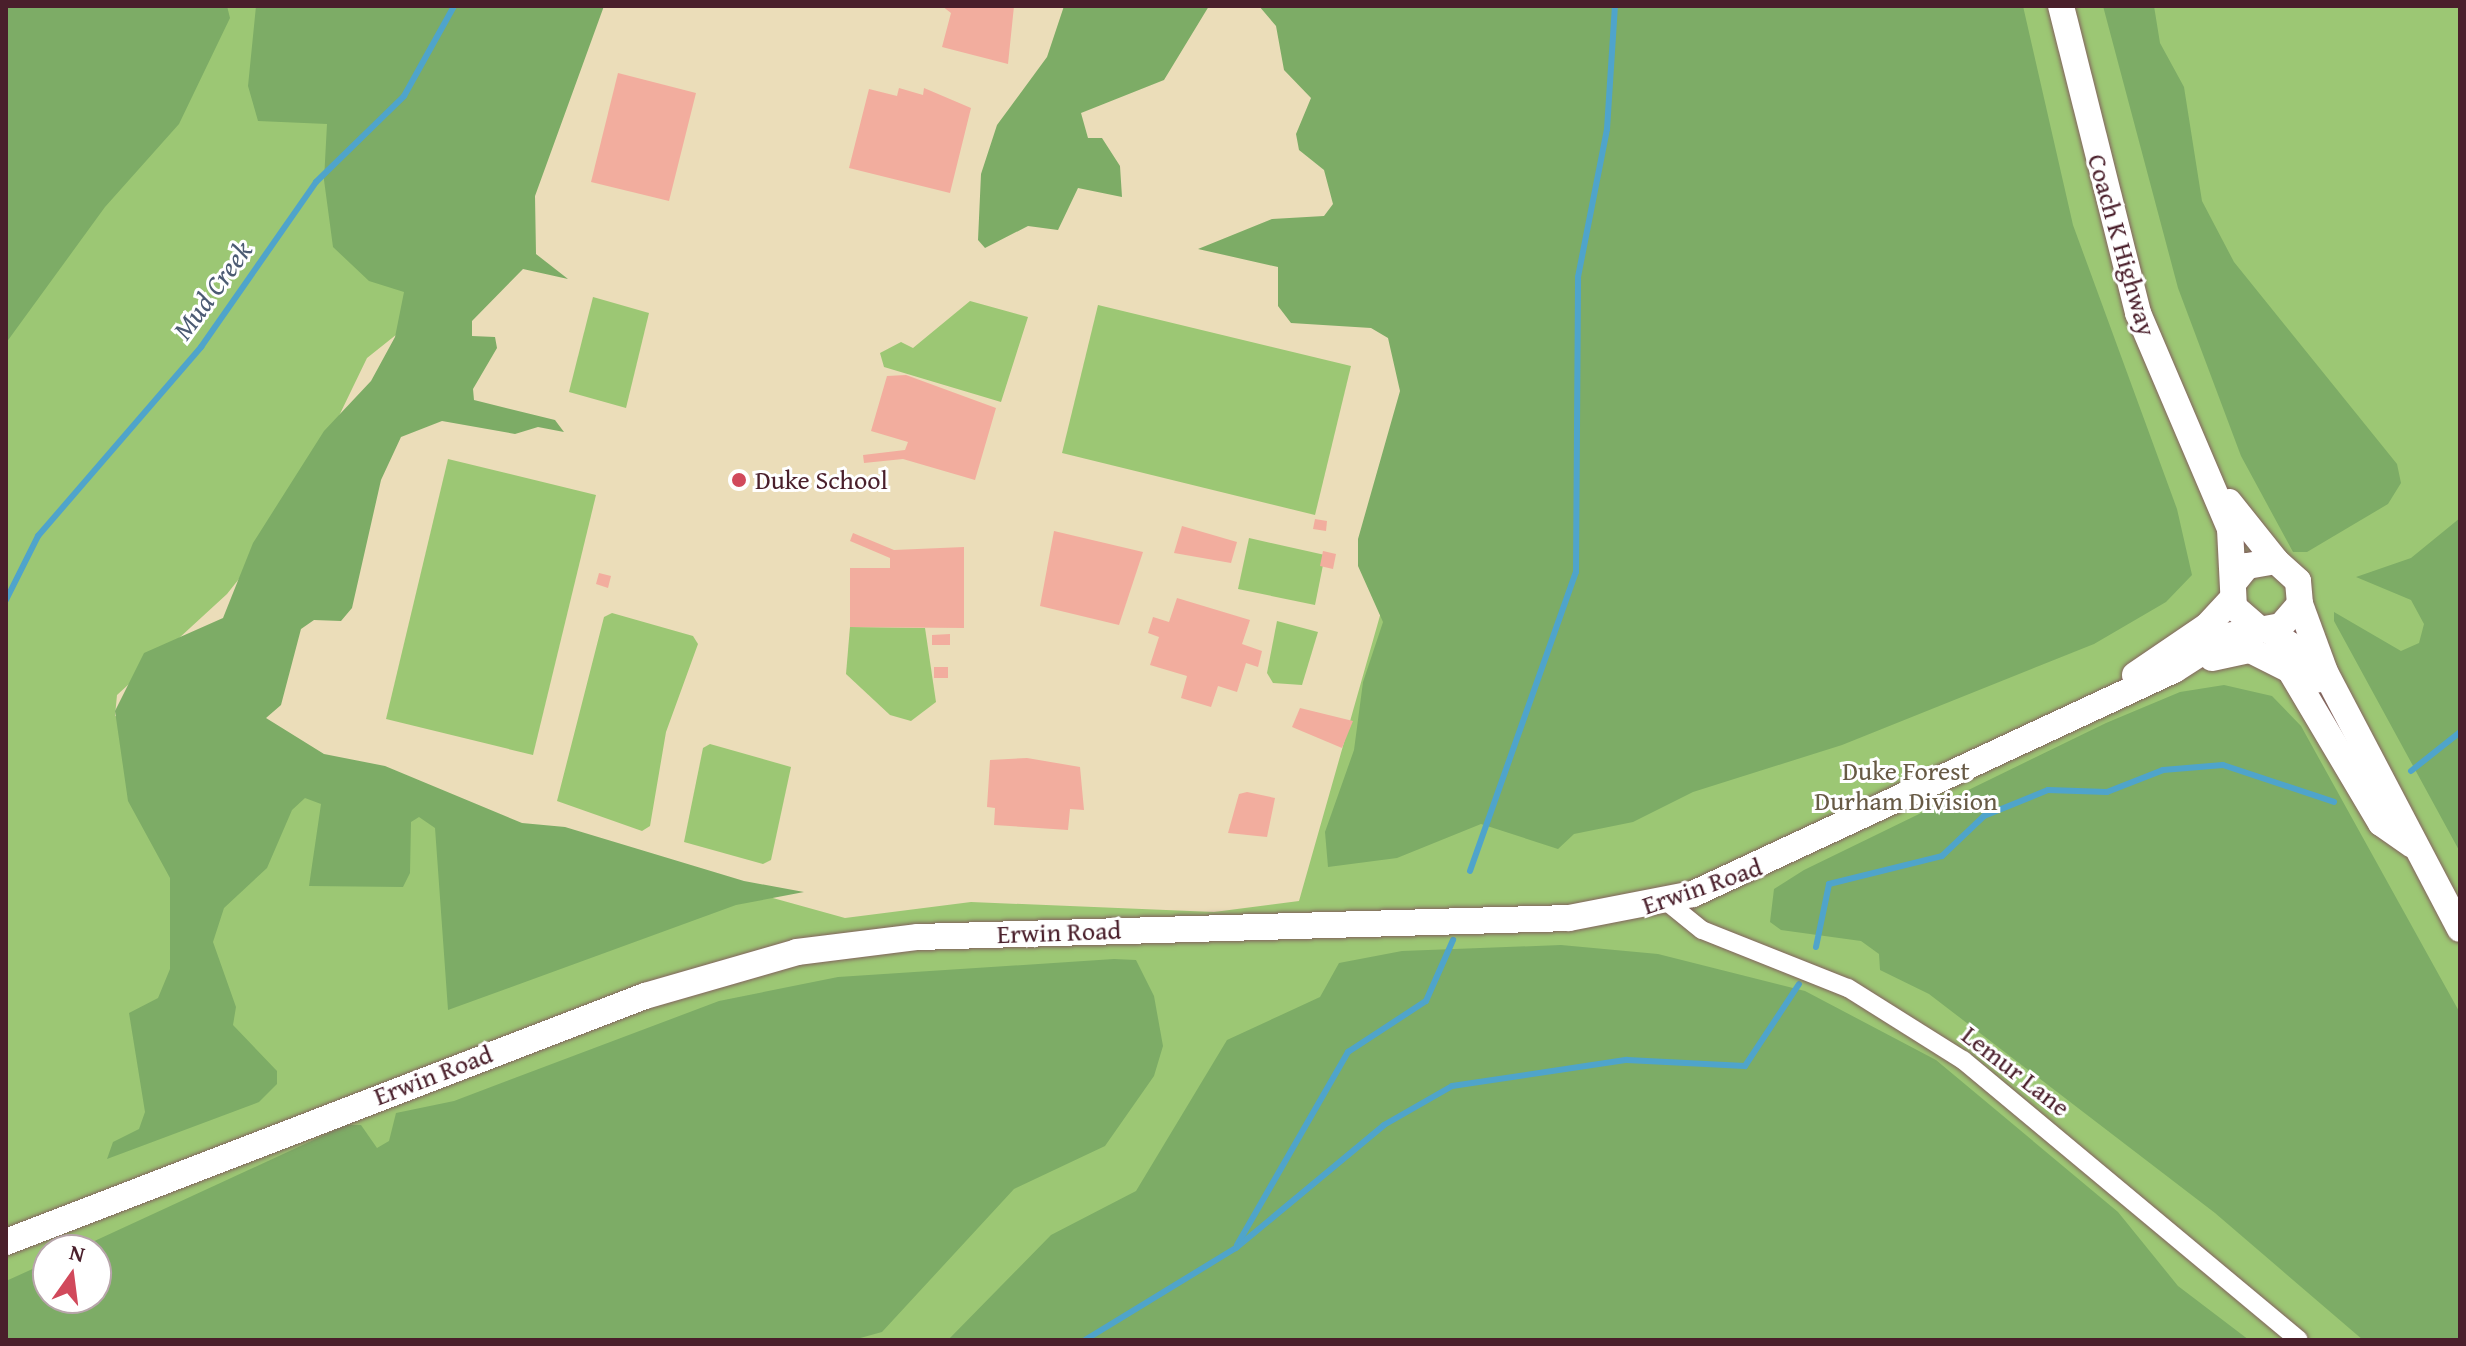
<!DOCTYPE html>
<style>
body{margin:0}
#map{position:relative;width:2466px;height:1346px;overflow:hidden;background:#ebddb9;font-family:"Gentium Book Plus",serif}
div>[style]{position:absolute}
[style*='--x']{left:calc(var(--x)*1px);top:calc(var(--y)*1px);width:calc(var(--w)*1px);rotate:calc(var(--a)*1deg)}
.green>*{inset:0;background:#9cc774}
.forest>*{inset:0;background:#7dac66}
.stream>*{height:6px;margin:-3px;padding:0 3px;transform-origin:3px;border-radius:3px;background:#4fa4cb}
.building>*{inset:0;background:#f2ad9e}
.roads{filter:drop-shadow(0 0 2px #82625d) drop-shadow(0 0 2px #82625d)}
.street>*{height:18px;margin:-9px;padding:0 9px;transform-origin:9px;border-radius:9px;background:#fff}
.secondary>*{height:26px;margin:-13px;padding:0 13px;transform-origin:13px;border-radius:13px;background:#fff}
.dots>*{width:22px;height:22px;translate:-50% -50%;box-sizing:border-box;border:4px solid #fff;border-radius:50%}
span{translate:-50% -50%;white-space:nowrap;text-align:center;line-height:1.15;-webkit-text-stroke:6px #fff;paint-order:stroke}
.street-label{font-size:26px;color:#4a1f2b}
.poi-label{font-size:26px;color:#4a1f2b}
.left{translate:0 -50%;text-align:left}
.park-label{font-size:26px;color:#675a45}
.water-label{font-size:28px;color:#4c5b73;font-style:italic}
.frame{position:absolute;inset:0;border:8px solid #4a1f2b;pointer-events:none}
.north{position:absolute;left:32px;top:1234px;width:80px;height:80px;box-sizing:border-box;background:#fff;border:2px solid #b7a5aa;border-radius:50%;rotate:14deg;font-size:22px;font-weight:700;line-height:32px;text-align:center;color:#4a1f2b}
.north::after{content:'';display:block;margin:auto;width:28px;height:36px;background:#d1495b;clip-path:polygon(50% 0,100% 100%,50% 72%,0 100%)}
</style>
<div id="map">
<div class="green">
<i style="clip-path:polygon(evenodd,6px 6px,523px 6px,431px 307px,367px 358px,293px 511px,227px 594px,117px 695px,115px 716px,845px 918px,971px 902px,1214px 912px,1299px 901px,1553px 6px,2460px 6px,2460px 1340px,6px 1340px,6px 6px,48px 1250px,96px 1250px,96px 1298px,48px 1298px,48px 1250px)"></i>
<i style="clip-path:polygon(593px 297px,649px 313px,626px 408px,569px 392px)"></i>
<i style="clip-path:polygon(970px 301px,1028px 317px,1001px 402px,884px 367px,880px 353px,901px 342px,913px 348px)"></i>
<i style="clip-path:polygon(1098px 305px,1351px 366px,1315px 515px,1062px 453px)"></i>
<i style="clip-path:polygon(448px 459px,596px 495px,533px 755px,386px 719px)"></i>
<i style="clip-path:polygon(1249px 538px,1325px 555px,1315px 605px,1238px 589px)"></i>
<i style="clip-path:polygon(612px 613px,693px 636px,698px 644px,666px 732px,650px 826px,642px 831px,557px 801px,604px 617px)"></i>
<i style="clip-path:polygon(1277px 621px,1318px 632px,1302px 685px,1273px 683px,1267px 673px)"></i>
<i style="clip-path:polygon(850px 627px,925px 628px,936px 702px,911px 721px,890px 715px,846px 674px)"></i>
<i style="clip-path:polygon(710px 744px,791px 767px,771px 860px,763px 864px,684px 842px,703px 748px)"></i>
</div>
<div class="forest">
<i style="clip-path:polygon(6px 6px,227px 6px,230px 18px,179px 124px,105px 207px,6px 343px)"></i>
<i style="clip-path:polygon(256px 6px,604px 6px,535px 196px,536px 254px,568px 279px,523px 269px,472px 321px,472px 336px,495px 337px,497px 348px,473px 389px,474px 400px,555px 420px,564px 432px,538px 427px,515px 434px,442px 421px,401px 437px,381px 480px,352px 608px,341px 621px,314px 620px,301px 629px,281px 705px,266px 718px,324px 754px,385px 766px,522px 823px,565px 827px,744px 881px,804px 892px,736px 905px,448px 1010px,435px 828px,419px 817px,411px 822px,410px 873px,403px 887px,309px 886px,321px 804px,305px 798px,292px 810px,267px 868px,224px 908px,213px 942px,236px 1007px,233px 1025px,277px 1071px,277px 1084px,259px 1102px,107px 1159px,113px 1142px,139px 1129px,145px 1112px,129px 1013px,158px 998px,170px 969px,170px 878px,128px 801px,115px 711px,144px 653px,223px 618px,253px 543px,324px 431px,371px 381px,395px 337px,404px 292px,369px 281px,333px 247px,324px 180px,327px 124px,258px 121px,248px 86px)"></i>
<i style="clip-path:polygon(1064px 6px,1209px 6px,1164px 80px,1081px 113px,1088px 138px,1102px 138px,1120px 166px,1122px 197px,1078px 188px,1058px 230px,1028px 226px,985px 248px,978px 240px,981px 174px,997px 125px,1047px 57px)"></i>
<i style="clip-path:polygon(1259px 6px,2023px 6px,2073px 225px,2177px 509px,2192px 575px,2166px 602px,2094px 644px,1842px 745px,1693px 792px,1633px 822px,1574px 834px,1558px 849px,1481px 824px,1397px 858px,1328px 867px,1325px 832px,1354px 750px,1363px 682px,1383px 622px,1358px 566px,1358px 539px,1400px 391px,1388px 338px,1371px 328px,1291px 323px,1278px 306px,1278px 267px,1198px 249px,1272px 219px,1324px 216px,1333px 204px,1324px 170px,1299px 150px,1296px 134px,1311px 98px,1284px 70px,1276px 26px)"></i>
<i style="clip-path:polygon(2103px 6px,2154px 6px,2160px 43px,2184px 87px,2202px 201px,2234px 262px,2397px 464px,2401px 483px,2388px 504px,2307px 552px,2293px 552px,2241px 456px,2178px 288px)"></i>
<i style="clip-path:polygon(2460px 518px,2460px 852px,2334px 621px,2334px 612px,2401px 651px,2419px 643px,2424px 624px,2411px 600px,2356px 577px,2411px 558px)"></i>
<i style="clip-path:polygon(2224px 685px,2272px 696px,2301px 726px,2460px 1013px,2460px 1340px,2363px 1340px,2215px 1213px,1929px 994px,1880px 970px,1879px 954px,1861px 941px,1781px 930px,1770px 922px,1774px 889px,1804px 870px,2106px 723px,2180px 692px)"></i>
<i style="clip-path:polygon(1561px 945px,1658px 954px,1805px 991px,1936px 1060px,2118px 1212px,2178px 1286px,2249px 1340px,948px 1340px,1051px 1235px,1136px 1191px,1227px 1040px,1320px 997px,1339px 963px,1402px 951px)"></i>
<i style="clip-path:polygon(1114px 959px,1136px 960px,1154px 996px,1163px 1046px,1154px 1076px,1105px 1146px,1014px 1189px,882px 1332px,853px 1340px,6px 1340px,6px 1281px,48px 1262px,48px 1298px,96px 1298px,96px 1250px,75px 1250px,346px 1125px,361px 1125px,377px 1148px,389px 1141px,396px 1113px,454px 1101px,719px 1001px,838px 977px)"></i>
</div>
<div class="stream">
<i style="--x:6;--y:600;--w:72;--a:-63.4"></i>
<i style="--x:38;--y:536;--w:250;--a:-49.2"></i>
<i style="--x:201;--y:347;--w:201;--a:-55.1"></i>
<i style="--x:316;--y:182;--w:123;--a:-44.3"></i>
<i style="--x:404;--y:96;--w:103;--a:-60.9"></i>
<i style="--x:2411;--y:771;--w:63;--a:-38.5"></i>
<i style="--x:1470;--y:871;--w:317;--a:-70.5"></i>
<i style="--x:1576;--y:572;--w:295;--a:-89.6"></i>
<i style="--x:1578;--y:277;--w:151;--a:-78.9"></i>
<i style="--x:1607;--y:129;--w:123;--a:-86.3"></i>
<i style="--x:1816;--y:947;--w:64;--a:-78.3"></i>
<i style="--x:1829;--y:884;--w:116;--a:-13.9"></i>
<i style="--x:1942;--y:856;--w:58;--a:-43.6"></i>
<i style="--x:1984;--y:816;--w:69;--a:-22.1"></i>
<i style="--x:2048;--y:790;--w:59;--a:1.9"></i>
<i style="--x:2107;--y:792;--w:60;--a:-21.4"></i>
<i style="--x:2163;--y:770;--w:60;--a:-4.8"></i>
<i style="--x:2223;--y:765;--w:117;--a:18.4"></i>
<i style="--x:1237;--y:1245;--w:223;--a:-60.1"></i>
<i style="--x:1348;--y:1052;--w:93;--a:-33.2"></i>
<i style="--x:1426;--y:1001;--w:67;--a:-66.1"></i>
<i style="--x:1085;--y:1340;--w:177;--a:-31.4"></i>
<i style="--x:1236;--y:1248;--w:192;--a:-39.7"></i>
<i style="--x:1384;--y:1125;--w:78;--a:-29.8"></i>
<i style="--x:1452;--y:1086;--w:177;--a:-8.5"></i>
<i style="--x:1627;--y:1060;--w:118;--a:2.9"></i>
<i style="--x:1745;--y:1066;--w:98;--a:-56.6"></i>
</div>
<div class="building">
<i style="clip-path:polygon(942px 6px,1014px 6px,1008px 64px,942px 47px,951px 13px)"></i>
<i style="clip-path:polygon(618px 73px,696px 93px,669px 201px,591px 182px)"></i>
<i style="clip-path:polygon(899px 88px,923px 95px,924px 88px,971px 108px,950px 193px,849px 168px,869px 89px,897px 96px)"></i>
<i style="clip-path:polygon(906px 375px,996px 408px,975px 480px,903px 459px,864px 463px,863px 455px,905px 450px,908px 442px,871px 431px,887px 376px)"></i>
<i style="clip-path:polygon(1315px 519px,1327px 521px,1326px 531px,1313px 529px)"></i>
<i style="clip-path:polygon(1182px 526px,1237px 542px,1231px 563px,1174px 553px)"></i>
<i style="clip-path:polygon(1054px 531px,1143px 552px,1119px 625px,1040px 606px)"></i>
<i style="clip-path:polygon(853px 533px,894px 550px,964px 547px,964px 628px,850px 627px,850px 568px,890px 568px,890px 558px,850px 541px)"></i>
<i style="clip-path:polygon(1323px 551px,1336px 554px,1333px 569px,1320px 566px)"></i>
<i style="clip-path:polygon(599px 573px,611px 576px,608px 588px,596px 584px)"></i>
<i style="clip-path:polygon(1177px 598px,1250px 620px,1242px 644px,1262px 651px,1258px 667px,1246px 663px,1237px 692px,1218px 686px,1211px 707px,1181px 698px,1187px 676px,1150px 665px,1159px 637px,1148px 633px,1153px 617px,1169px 622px)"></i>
<i style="clip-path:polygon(950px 634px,950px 645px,932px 645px,932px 635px)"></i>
<i style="clip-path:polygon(934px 667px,948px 667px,948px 678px,934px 678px)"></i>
<i style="clip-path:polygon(1300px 708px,1353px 721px,1342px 748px,1292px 727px)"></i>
<i style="clip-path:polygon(1027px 758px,1080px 767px,1084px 810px,1070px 809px,1068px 830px,994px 825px,995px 808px,987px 807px,990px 760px)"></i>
<i style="clip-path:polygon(1247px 792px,1275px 798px,1267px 837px,1228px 833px,1239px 794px)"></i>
</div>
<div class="roads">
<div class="street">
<i style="--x:1666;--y:901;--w:46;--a:38.9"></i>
<i style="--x:1702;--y:930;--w:157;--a:21.7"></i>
<i style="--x:1848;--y:988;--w:136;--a:32.1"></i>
<i style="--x:1963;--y:1060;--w:437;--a:39.8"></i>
</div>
<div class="secondary">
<i style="--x:2061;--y:6;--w:317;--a:75.9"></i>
<i style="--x:2138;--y:313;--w:235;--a:66.9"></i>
<i style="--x:2230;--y:529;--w:78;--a:87.1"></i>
<i style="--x:2234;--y:607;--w:32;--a:41"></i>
<i style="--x:2229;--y:502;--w:75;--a:51.5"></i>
<i style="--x:2300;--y:604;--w:72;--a:69.8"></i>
<i style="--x:2325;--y:672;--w:290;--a:62.3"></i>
<i style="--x:2267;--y:629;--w:28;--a:35"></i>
<i style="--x:2290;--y:645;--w:44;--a:52.4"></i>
<i style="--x:2212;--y:658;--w:39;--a:-12"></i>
<i style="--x:2250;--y:650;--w:45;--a:26.6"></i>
<i style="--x:2290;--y:670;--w:178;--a:59.3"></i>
<i style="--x:2381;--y:823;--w:38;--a:35"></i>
<i style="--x:2135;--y:675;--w:87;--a:-34.2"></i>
<i style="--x:2207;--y:626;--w:37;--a:-47"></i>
<i style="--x:6;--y:1242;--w:685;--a:-21.06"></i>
<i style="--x:645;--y:996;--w:158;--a:-16.1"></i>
<i style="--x:797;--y:952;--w:122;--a:-7.1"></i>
<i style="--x:918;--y:937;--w:651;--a:-1.67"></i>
<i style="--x:1569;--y:918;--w:126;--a:-11"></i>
<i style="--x:1693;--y:894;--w:531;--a:-24.97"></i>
<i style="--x:2174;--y:670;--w:63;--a:-32.7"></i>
<i style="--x:2227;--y:636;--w:55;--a:-10.5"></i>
<i style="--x:2281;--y:626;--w:29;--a:-49"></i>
<i style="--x:2300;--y:604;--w:23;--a:-95"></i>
<i style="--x:2298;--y:581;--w:30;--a:-138"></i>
<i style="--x:2276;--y:561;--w:29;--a:170"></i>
<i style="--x:2247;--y:566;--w:21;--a:129"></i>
</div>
</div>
<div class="dots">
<i style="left:739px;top:480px;background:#d1495b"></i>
</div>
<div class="street-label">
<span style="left:2122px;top:245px;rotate:74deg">Coach K Highway</span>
<span style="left:1702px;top:886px;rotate:-19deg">Erwin Road</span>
<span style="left:1059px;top:932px;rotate:-2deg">Erwin Road</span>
<span style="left:2016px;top:1071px;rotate:38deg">Lemur Lane</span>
<span style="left:433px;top:1075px;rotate:-21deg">Erwin Road</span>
</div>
<div class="poi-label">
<span class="left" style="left:755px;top:480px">Duke School</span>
</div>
<div class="park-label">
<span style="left:1906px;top:786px">Duke Forest<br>Durham Division</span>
</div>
<div class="water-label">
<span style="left:212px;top:290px;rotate:-54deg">Mud Creek</span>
</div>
<div class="frame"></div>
<div class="north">N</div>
</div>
